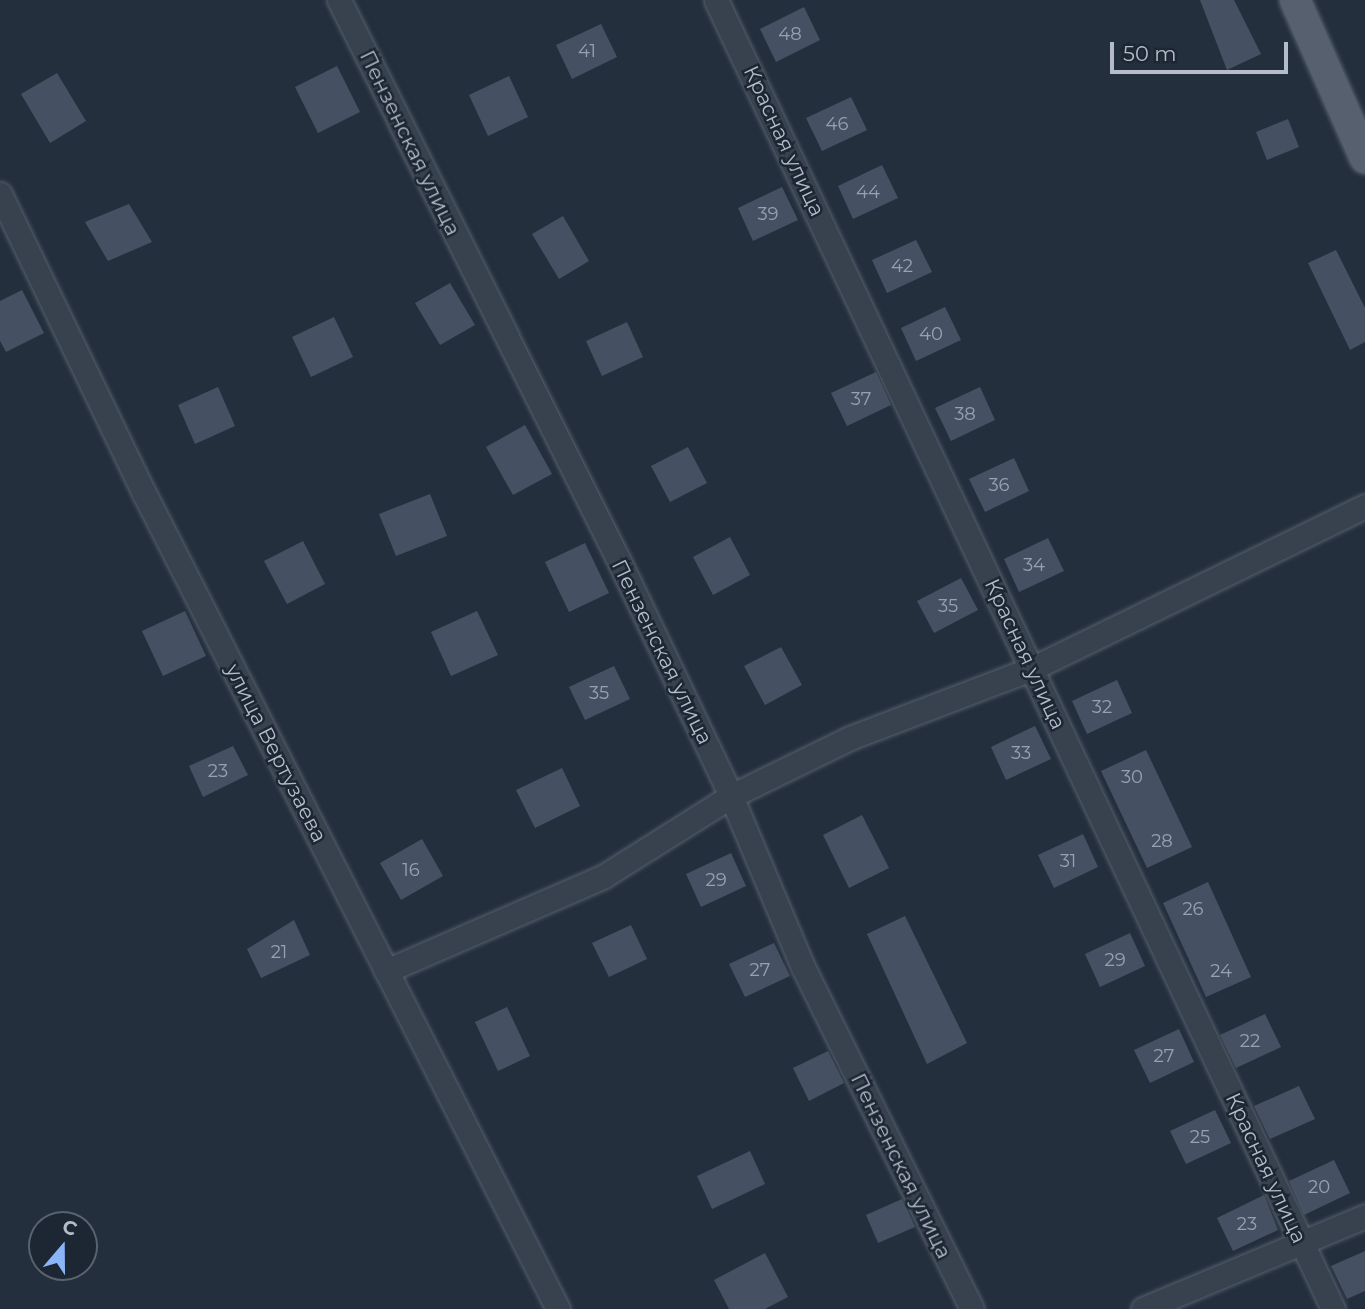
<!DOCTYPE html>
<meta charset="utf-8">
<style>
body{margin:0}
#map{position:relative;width:1365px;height:1309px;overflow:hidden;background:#242f3e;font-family:Montserrat,sans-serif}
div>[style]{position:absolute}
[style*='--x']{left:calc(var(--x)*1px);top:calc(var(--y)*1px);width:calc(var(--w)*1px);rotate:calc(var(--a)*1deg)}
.building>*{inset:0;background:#455162}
.roads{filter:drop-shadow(0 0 2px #565f6c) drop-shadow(0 0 2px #565f6c)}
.minor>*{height:23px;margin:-11.5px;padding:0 11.5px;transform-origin:11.5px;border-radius:11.5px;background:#38414e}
.major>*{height:30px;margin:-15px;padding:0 15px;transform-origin:15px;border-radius:15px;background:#56606e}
span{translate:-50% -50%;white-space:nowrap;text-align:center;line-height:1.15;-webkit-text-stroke:5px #1d2633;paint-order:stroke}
.number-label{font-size:18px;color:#98a1af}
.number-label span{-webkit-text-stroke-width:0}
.street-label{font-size:21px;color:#b4bcc9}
.north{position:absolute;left:28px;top:1211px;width:70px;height:70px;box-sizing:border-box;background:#1d2633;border:2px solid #59626f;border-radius:50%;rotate:20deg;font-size:19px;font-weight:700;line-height:28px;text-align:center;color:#b4bcc9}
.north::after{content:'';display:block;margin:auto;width:24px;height:32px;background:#8ab4f8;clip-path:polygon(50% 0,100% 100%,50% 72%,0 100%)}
.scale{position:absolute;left:1110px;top:42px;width:178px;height:32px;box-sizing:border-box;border:4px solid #b4bcc9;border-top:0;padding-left:9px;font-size:21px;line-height:24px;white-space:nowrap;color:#b4bcc9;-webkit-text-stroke:5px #1d2633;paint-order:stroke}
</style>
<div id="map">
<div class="building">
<i style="clip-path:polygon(1200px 0,1234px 0,1261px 54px,1227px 70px)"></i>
<i style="clip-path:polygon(804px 7px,820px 40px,776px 62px,760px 29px)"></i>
<i style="clip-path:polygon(601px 24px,617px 57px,572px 79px,556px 45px)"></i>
<i style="clip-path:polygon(337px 66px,360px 112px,318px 133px,295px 87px)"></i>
<i style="clip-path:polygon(57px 73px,86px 121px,50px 143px,21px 94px)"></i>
<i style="clip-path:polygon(509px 76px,528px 117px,488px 136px,469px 95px)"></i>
<i style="clip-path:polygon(851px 97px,867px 130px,822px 151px,806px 118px)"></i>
<i style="clip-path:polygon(1288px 119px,1299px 147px,1267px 160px,1256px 132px)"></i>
<i style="clip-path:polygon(882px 165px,898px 198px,853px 219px,838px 186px)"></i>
<i style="clip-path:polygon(782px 187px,798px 220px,753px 241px,738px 208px)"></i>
<i style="clip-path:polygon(129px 204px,152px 242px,108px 261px,85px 222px)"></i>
<i style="clip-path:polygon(563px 216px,589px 261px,559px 279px,532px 234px)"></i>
<i style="clip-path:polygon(916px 240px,932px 272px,887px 293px,872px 260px)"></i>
<i style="clip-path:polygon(1336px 250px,1365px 308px,1365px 342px,1350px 350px,1308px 263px)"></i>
<i style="clip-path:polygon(450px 283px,475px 325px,440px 345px,415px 303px)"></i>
<i style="clip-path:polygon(22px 290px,44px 333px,6px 352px,0 341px,0 301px)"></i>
<i style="clip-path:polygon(945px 307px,961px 340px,916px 361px,901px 328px)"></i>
<i style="clip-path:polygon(334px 317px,353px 357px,311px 377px,292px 337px)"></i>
<i style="clip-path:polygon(627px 322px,643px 357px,602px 376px,586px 341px)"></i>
<i style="clip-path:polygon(876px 372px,891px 405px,847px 426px,831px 393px)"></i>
<i style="clip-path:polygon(218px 387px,235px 426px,195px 444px,178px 405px)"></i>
<i style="clip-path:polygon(980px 387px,995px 420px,951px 441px,935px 408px)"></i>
<i style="clip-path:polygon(525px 425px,552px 474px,513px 495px,486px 447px)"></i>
<i style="clip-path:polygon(688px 447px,707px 483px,670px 502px,651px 466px)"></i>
<i style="clip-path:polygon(1014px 458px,1029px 491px,985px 512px,969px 479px)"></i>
<i style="clip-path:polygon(430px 494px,447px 536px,396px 556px,379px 514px)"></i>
<i style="clip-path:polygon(730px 537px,750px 575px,713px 595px,693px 557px)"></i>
<i style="clip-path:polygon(1048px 538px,1064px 571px,1019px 592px,1004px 559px)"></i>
<i style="clip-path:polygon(303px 541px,325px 584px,287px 604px,264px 561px)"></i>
<i style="clip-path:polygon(585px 543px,609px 593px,569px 612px,545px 562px)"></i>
<i style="clip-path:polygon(961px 578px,978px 610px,934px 633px,917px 601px)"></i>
<i style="clip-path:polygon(185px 611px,206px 656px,163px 676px,142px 631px)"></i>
<i style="clip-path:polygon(477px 611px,498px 655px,451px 676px,431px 632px)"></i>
<i style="clip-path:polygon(781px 647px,802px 685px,765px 705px,744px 666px)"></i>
<i style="clip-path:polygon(614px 666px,630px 699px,585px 720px,569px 687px)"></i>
<i style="clip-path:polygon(1117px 680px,1132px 713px,1087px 734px,1072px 701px)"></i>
<i style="clip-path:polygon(1035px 726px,1051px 759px,1006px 780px,991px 747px)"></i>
<i style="clip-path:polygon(233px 746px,248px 775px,203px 797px,189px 766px)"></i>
<i style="clip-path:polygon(1146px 750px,1192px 847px,1147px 868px,1101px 771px)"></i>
<i style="clip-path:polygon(562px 768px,580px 806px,535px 828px,516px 790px)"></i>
<i style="clip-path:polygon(862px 815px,889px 868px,849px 888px,823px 835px)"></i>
<i style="clip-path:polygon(1083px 834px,1098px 867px,1054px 888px,1038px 855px)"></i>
<i style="clip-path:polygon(422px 839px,443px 876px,401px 900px,380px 863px)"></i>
<i style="clip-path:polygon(731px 853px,746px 886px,701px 907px,686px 874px)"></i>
<i style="clip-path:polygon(1208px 882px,1251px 977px,1206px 997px,1163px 903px)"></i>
<i style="clip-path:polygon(905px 916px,967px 1043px,927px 1064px,867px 934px)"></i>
<i style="clip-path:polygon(294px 920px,310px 955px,261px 978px,247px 949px)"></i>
<i style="clip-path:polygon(631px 925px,647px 959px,609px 977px,592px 943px)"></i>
<i style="clip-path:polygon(1130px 933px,1145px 966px,1100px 987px,1085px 954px)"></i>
<i style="clip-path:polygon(774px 943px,790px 976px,745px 997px,729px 964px)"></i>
<i style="clip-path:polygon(507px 1007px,530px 1056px,498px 1071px,475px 1022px)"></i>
<i style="clip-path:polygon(1265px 1014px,1281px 1047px,1236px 1068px,1220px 1035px)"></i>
<i style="clip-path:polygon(1179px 1029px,1194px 1062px,1150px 1083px,1134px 1050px)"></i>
<i style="clip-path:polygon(828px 1051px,844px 1083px,809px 1101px,793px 1068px)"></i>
<i style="clip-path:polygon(1299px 1086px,1315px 1119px,1270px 1139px,1254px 1106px)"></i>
<i style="clip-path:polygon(1215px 1110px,1231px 1143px,1186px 1164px,1170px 1131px)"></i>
<i style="clip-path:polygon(750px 1151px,765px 1184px,712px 1209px,697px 1176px)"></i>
<i style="clip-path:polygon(1334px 1160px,1350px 1193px,1304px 1215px,1289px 1181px)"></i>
<i style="clip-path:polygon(1264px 1195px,1278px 1230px,1233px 1251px,1217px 1218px)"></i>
<i style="clip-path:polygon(902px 1199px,915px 1227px,878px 1243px,866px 1215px)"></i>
<i style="clip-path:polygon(1365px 1251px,1365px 1291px,1347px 1299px,1331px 1266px)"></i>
<i style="clip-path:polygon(765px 1253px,788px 1297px,765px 1309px,729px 1309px,714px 1280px)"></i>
</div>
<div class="roads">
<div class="minor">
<i style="--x:339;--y:0;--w:627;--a:63.48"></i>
<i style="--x:619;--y:561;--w:260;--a:64.5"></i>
<i style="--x:731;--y:796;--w:186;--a:67.2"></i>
<i style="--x:803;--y:967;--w:381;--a:63.7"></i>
<i style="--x:716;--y:0;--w:1447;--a:64.76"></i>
<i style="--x:0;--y:194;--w:332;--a:64.3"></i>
<i style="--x:144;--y:493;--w:915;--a:63.1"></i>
<i style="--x:386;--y:971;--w:238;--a:-23.5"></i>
<i style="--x:604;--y:876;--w:150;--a:-32.2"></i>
<i style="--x:731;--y:796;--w:132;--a:-26"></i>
<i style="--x:850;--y:738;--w:194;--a:-20.9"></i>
<i style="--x:1031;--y:669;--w:372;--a:-26"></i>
<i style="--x:1143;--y:1309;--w:241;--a:-22.7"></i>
</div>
<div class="major">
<i style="--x:1295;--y:0;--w:173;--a:66.1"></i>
</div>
</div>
<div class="number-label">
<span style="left:790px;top:34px">48</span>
<span style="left:587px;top:51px">41</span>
<span style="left:837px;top:124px">46</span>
<span style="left:868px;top:192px">44</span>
<span style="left:768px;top:214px">39</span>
<span style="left:902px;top:266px">42</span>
<span style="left:931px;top:334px">40</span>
<span style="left:861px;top:399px">37</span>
<span style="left:965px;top:414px">38</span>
<span style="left:999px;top:485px">36</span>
<span style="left:1034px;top:565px">34</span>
<span style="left:948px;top:606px">35</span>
<span style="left:599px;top:693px">35</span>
<span style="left:1102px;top:707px">32</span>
<span style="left:1021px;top:753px">33</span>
<span style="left:218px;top:771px">23</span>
<span style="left:1132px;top:777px">30</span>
<span style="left:1162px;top:841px">28</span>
<span style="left:1068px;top:861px">31</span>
<span style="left:411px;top:870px">16</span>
<span style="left:716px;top:880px">29</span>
<span style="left:1193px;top:909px">26</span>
<span style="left:279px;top:952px">21</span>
<span style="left:1115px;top:960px">29</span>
<span style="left:760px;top:970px">27</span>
<span style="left:1221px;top:971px">24</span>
<span style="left:1250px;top:1041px">22</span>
<span style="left:1164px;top:1056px">27</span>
<span style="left:1200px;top:1137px">25</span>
<span style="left:1319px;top:1187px">20</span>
<span style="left:1247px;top:1224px">23</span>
</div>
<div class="street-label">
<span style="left:784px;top:141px;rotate:65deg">Красная улица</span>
<span style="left:410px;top:143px;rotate:64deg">Пензенская улица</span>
<span style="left:662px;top:652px;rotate:64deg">Пензенская улица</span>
<span style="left:1025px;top:654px;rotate:65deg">Красная улица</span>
<span style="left:276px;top:753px;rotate:63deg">улица Вертузаева</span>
<span style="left:901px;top:1166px;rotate:64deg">Пензенская улица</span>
<span style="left:1266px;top:1168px;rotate:65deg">Красная улица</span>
</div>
<div class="north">С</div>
<div class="scale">50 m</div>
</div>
